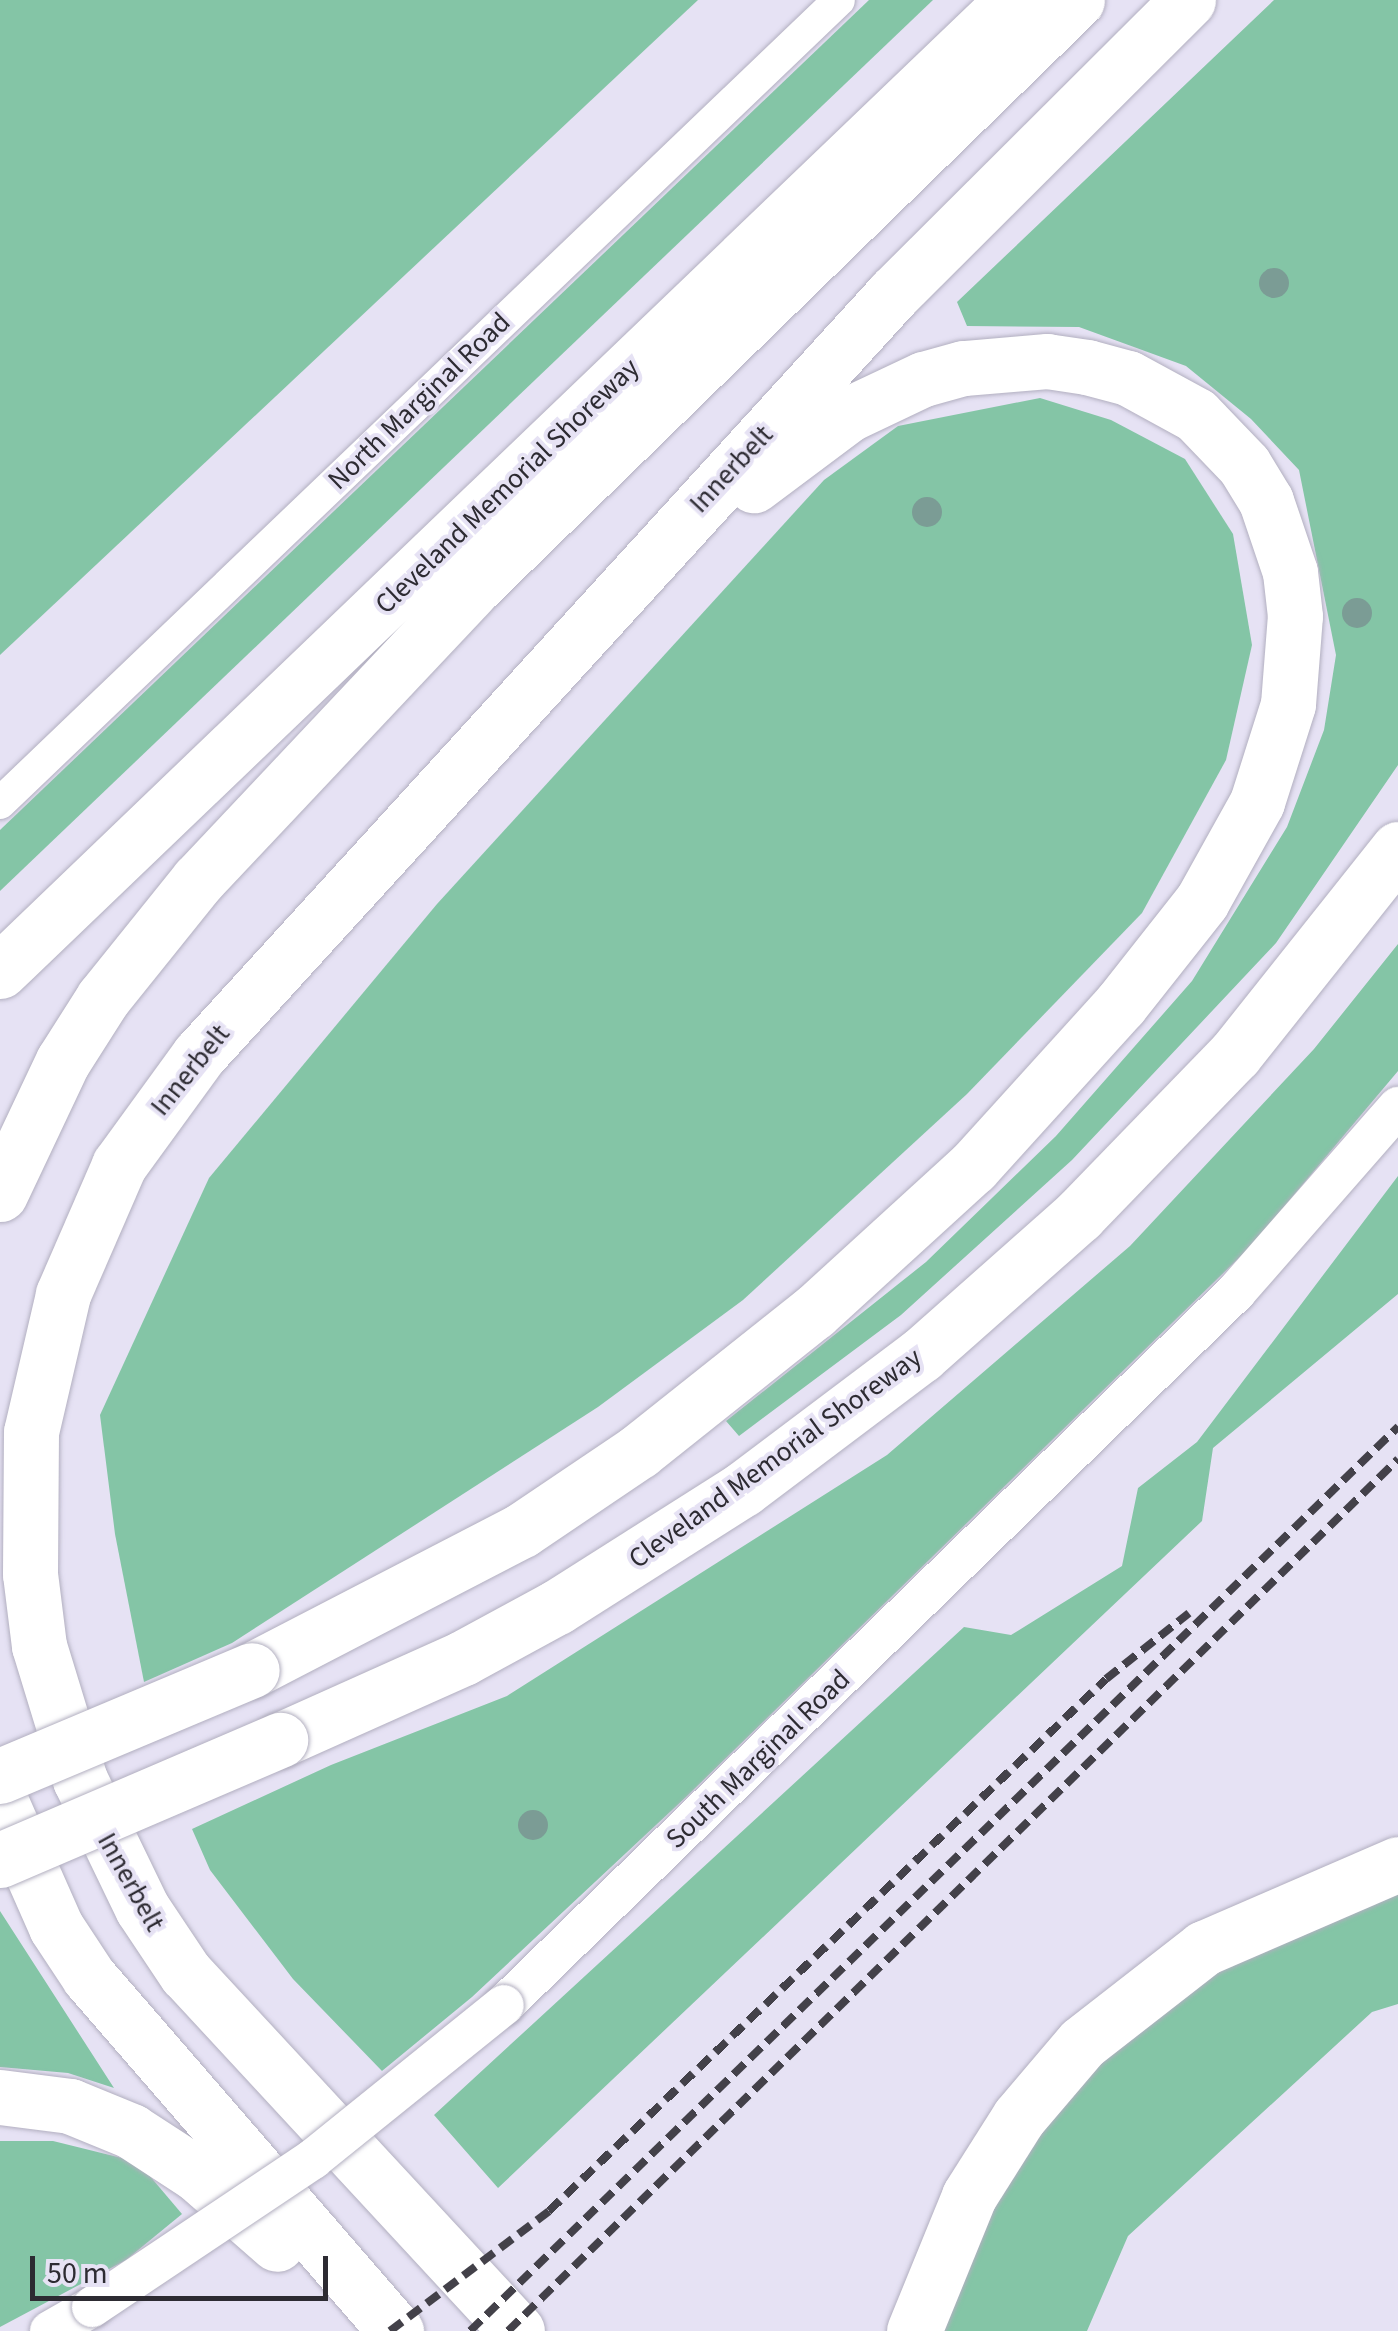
<!DOCTYPE html>
<style>
body{margin:0}
#map{position:relative;width:1398px;height:2331px;overflow:hidden;background:#e6e2f4;font-family:"Source Sans 3",sans-serif}
div>[style]{position:absolute}
[style*='--x']{left:calc(var(--x)*1px);top:calc(var(--y)*1px);width:calc(var(--w)*1px);rotate:calc(var(--a)*1deg)}
.green>*{inset:0;background:#84c5a6}
.roads{filter:drop-shadow(0 0 2px #b2afc0) drop-shadow(0 0 2px #b2afc0)}
.minor>*{height:32px;margin:-16px;padding:0 16px;transform-origin:16px;border-radius:16px;background:#fff}
.tertiary>*{height:40px;margin:-20px;padding:0 20px;transform-origin:20px;border-radius:20px;background:#fff}
.motorway>*{height:55px;margin:-27.5px;padding:0 27.5px;transform-origin:27.5px;border-radius:27.5px;background:#fff}
.rail>*{height:8px;margin-top:-4px;transform-origin:0;background:repeating-linear-gradient(90deg,#434149 0 15px,transparent 0 23px)}
.bridges{filter:drop-shadow(0 0 2px #b2afc0) drop-shadow(0 0 2px #b2afc0)}
.tertiary-bridge>*{height:40px;margin:-20px;padding:0 20px;transform-origin:20px;border-radius:20px;background:#fff}
.motorway-bridge>*{height:55px;margin:-27.5px;padding:0 27.5px;transform-origin:27.5px;border-radius:27.5px;background:#fff}
.trees>*{width:30px;height:30px;margin:-15px;border-radius:50%;background:#7b9c95}
span{translate:-50% -50%;white-space:nowrap;text-align:center;line-height:1.15;-webkit-text-stroke:8px #e6e2f4;paint-order:stroke}
.street-label{font-size:28px;color:#2d2b32}
.scale{position:absolute;left:30px;top:2256px;width:298px;height:45px;box-sizing:border-box;border:5px solid #2d2b32;border-top:0;padding-left:12px;font-size:30px;line-height:35px;white-space:nowrap;color:#2d2b32;-webkit-text-stroke:8px #e6e2f4;paint-order:stroke}
</style>
<div id="map">
<div class="green">
<i style="clip-path:polygon(0 0,698px 0,0 655px)"></i>
<i style="clip-path:polygon(869px 0,933px 0,0 891px,0 830px)"></i>
<i style="clip-path:polygon(1274px 0,1398px 0,1398px 765px,1276px 943px,1072px 1160px,901px 1315px,739px 1436px,726px 1421px,926px 1262px,1056px 1136px,1192px 981px,1287px 827px,1324px 730px,1336px 655px,1299px 470px,1251px 419px,1186px 366px,1079px 327px,967px 326px,957px 302px)"></i>
<i style="clip-path:polygon(1040px 398px,1111px 420px,1185px 459px,1233px 534px,1252px 645px,1226px 760px,1142px 913px,967px 1094px,743px 1300px,598px 1407px,232px 1643px,144px 1682px,115px 1534px,100px 1415px,209px 1178px,437px 904px,824px 480px,898px 426px)"></i>
<i style="clip-path:polygon(1398px 944px,1398px 1071px,1250px 1247px,686px 1797px,472px 1997px,382px 2071px,293px 1979px,210px 1870px,192px 1829px,331px 1765px,507px 1696px,887px 1455px,1130px 1246px,1314px 1049px)"></i>
<i style="clip-path:polygon(1398px 1176px,1398px 1294px,1213px 1448px,1202px 1521px,498px 2188px,434px 2115px,964px 1627px,1011px 1635px,1122px 1566px,1138px 1488px,1197px 1442px)"></i>
<i style="clip-path:polygon(1398px 1873px,1398px 2004px,1372px 2012px,1128px 2236px,1087px 2331px,914px 2331px,1082px 2043px)"></i>
<i style="clip-path:polygon(0 1911px,114px 2088px,68px 2073px,0 2067px)"></i>
<i style="clip-path:polygon(0 2141px,53px 2141px,138px 2162px,182px 2214px,126px 2260px,0 2327px)"></i>
</div>
<div class="roads">
<div class="minor">
<i style="--x:0;--y:803;--w:1161;--a:-43.74"></i>
</div>
<div class="tertiary">
<i style="--x:504;--y:2005;--w:1022;--a:-44.25"></i>
<i style="--x:1236;--y:1292;--w:246;--a:-48.8"></i>
<i style="--x:50;--y:2331;--w:48;--a:-29.7"></i>
</div>
<div class="motorway">
<i style="--x:0;--y:971;--w:1403;--a:-43.79"></i>
<i style="--x:0;--y:1194;--w:147;--a:-64.7"></i>
<i style="--x:63;--y:1061;--w:75;--a:-57.6"></i>
<i style="--x:103;--y:998;--w:151;--a:-51.2"></i>
<i style="--x:198;--y:880;--w:397;--a:-46.7"></i>
<i style="--x:470;--y:591;--w:847;--a:-44.23"></i>
<i style="--x:252;--y:1670;--w:304;--a:-27.4"></i>
<i style="--x:522;--y:1530;--w:141;--a:-34"></i>
<i style="--x:639;--y:1451;--w:223;--a:-38.5"></i>
<i style="--x:814;--y:1312;--w:215;--a:-42.4"></i>
<i style="--x:973;--y:1167;--w:219;--a:-47.8"></i>
<i style="--x:1120;--y:1005;--w:132;--a:-51.7"></i>
<i style="--x:1202;--y:901;--w:113;--a:-60.9"></i>
<i style="--x:1257;--y:802;--w:103;--a:-72.4"></i>
<i style="--x:1288;--y:704;--w:88;--a:-85.5"></i>
<i style="--x:1295;--y:616;--w:44;--a:-96.5"></i>
<i style="--x:1290;--y:572;--w:75;--a:-108.7"></i>
<i style="--x:1266;--y:501;--w:42;--a:-121.4"></i>
<i style="--x:1244;--y:465;--w:69;--a:-133.8"></i>
<i style="--x:1196;--y:415;--w:77;--a:-151.4"></i>
<i style="--x:1128;--y:378;--w:42;--a:-165"></i>
<i style="--x:1087;--y:367;--w:40;--a:-171.5"></i>
<i style="--x:1047;--y:361;--w:84;--a:175.2"></i>
<i style="--x:963;--y:368;--w:41;--a:164.6"></i>
<i style="--x:923;--y:379;--w:82;--a:154.7"></i>
<i style="--x:849;--y:414;--w:119;--a:143.2"></i>
<i style="--x:280;--y:1740;--w:201;--a:-24.1"></i>
<i style="--x:463;--y:1658;--w:107;--a:-28.5"></i>
<i style="--x:557;--y:1607;--w:220;--a:-32.4"></i>
<i style="--x:743;--y:1489;--w:223;--a:-37"></i>
<i style="--x:921;--y:1355;--w:211;--a:-41.5"></i>
<i style="--x:1079;--y:1215;--w:224;--a:-45.9"></i>
<i style="--x:1235;--y:1054;--w:262;--a:-51.5"></i>
<i style="--x:0;--y:1800;--w:139;--a:66.2"></i>
<i style="--x:56;--y:1927;--w:60;--a:56.6"></i>
<i style="--x:89;--y:1977;--w:469;--a:49.1"></i>
<i style="--x:0;--y:2097;--w:71;--a:7.3"></i>
<i style="--x:70;--y:2106;--w:66;--a:22.3"></i>
<i style="--x:131;--y:2131;--w:79;--a:33.1"></i>
<i style="--x:197;--y:2174;--w:106;--a:41.2"></i>
<i style="--x:517;--y:2331;--w:487;--a:-132.8"></i>
<i style="--x:186;--y:1974;--w:79;--a:-123.7"></i>
<i style="--x:142;--y:1908;--w:142;--a:-115.8"></i>
<i style="--x:80;--y:1780;--w:140;--a:-107"></i>
<i style="--x:39;--y:1646;--w:73;--a:-97.1"></i>
<i style="--x:30;--y:1574;--w:142;--a:-89.6"></i>
<i style="--x:31;--y:1432;--w:142;--a:-76.9"></i>
<i style="--x:63;--y:1294;--w:141;--a:-66.5"></i>
<i style="--x:119;--y:1165;--w:136;--a:-54"></i>
<i style="--x:199;--y:1055;--w:1031;--a:-47.63"></i>
<i style="--x:894;--y:293;--w:415;--a:-44.9"></i>
<i style="--x:914;--y:2331;--w:146;--a:-67.8"></i>
<i style="--x:969;--y:2196;--w:93;--a:-57.7"></i>
<i style="--x:1019;--y:2117;--w:97;--a:-49.6"></i>
<i style="--x:1082;--y:2043;--w:155;--a:-37.9"></i>
<i style="--x:1204;--y:1948;--w:211;--a:-23.4"></i>
</div>
</div>
<div class="rail">
<i style="--x:390;--y:2331;--w:199;--a:-37"></i>
<i style="--x:549;--y:2211;--w:770;--a:-43.68"></i>
<i style="--x:1106;--y:1679;--w:106;--a:-38.5"></i>
<i style="--x:470;--y:2331;--w:1296;--a:-44.25"></i>
<i style="--x:508;--y:2331;--w:1246;--a:-44.41"></i>
</div>
<div class="bridges">
<div class="tertiary-bridge">
<i style="--x:92;--y:2307;--w:266;--a:-33.8"></i>
<i style="--x:313;--y:2159;--w:245;--a:-38.9"></i>
</div>
<div class="motorway-bridge">
<i style="--x:0;--y:1776;--w:273;--a:-22.8"></i>
<i style="--x:0;--y:1860;--w:305;--a:-23.2"></i>
</div>
</div>
<div class="trees">
<i style="left:1274px;top:283px"></i>
<i style="left:927px;top:512px"></i>
<i style="left:1357px;top:613px"></i>
<i style="left:533px;top:1825px"></i>
</div>
<div class="street-label">
<span style="left:419px;top:401px;rotate:-44deg">North Marginal Road</span>
<span style="left:731px;top:469px;rotate:-47deg">Innerbelt</span>
<span style="left:507px;top:486px;rotate:-44deg">Cleveland Memorial Shoreway</span>
<span style="left:190px;top:1070px;rotate:-51deg">Innerbelt</span>
<span style="left:775px;top:1458px;rotate:-36deg">Cleveland Memorial Shoreway</span>
<span style="left:758px;top:1759px;rotate:-44deg">South Marginal Road</span>
<span style="left:131px;top:1882px;rotate:61deg">Innerbelt</span>
</div>
<div class="scale">50 m</div>
</div>
